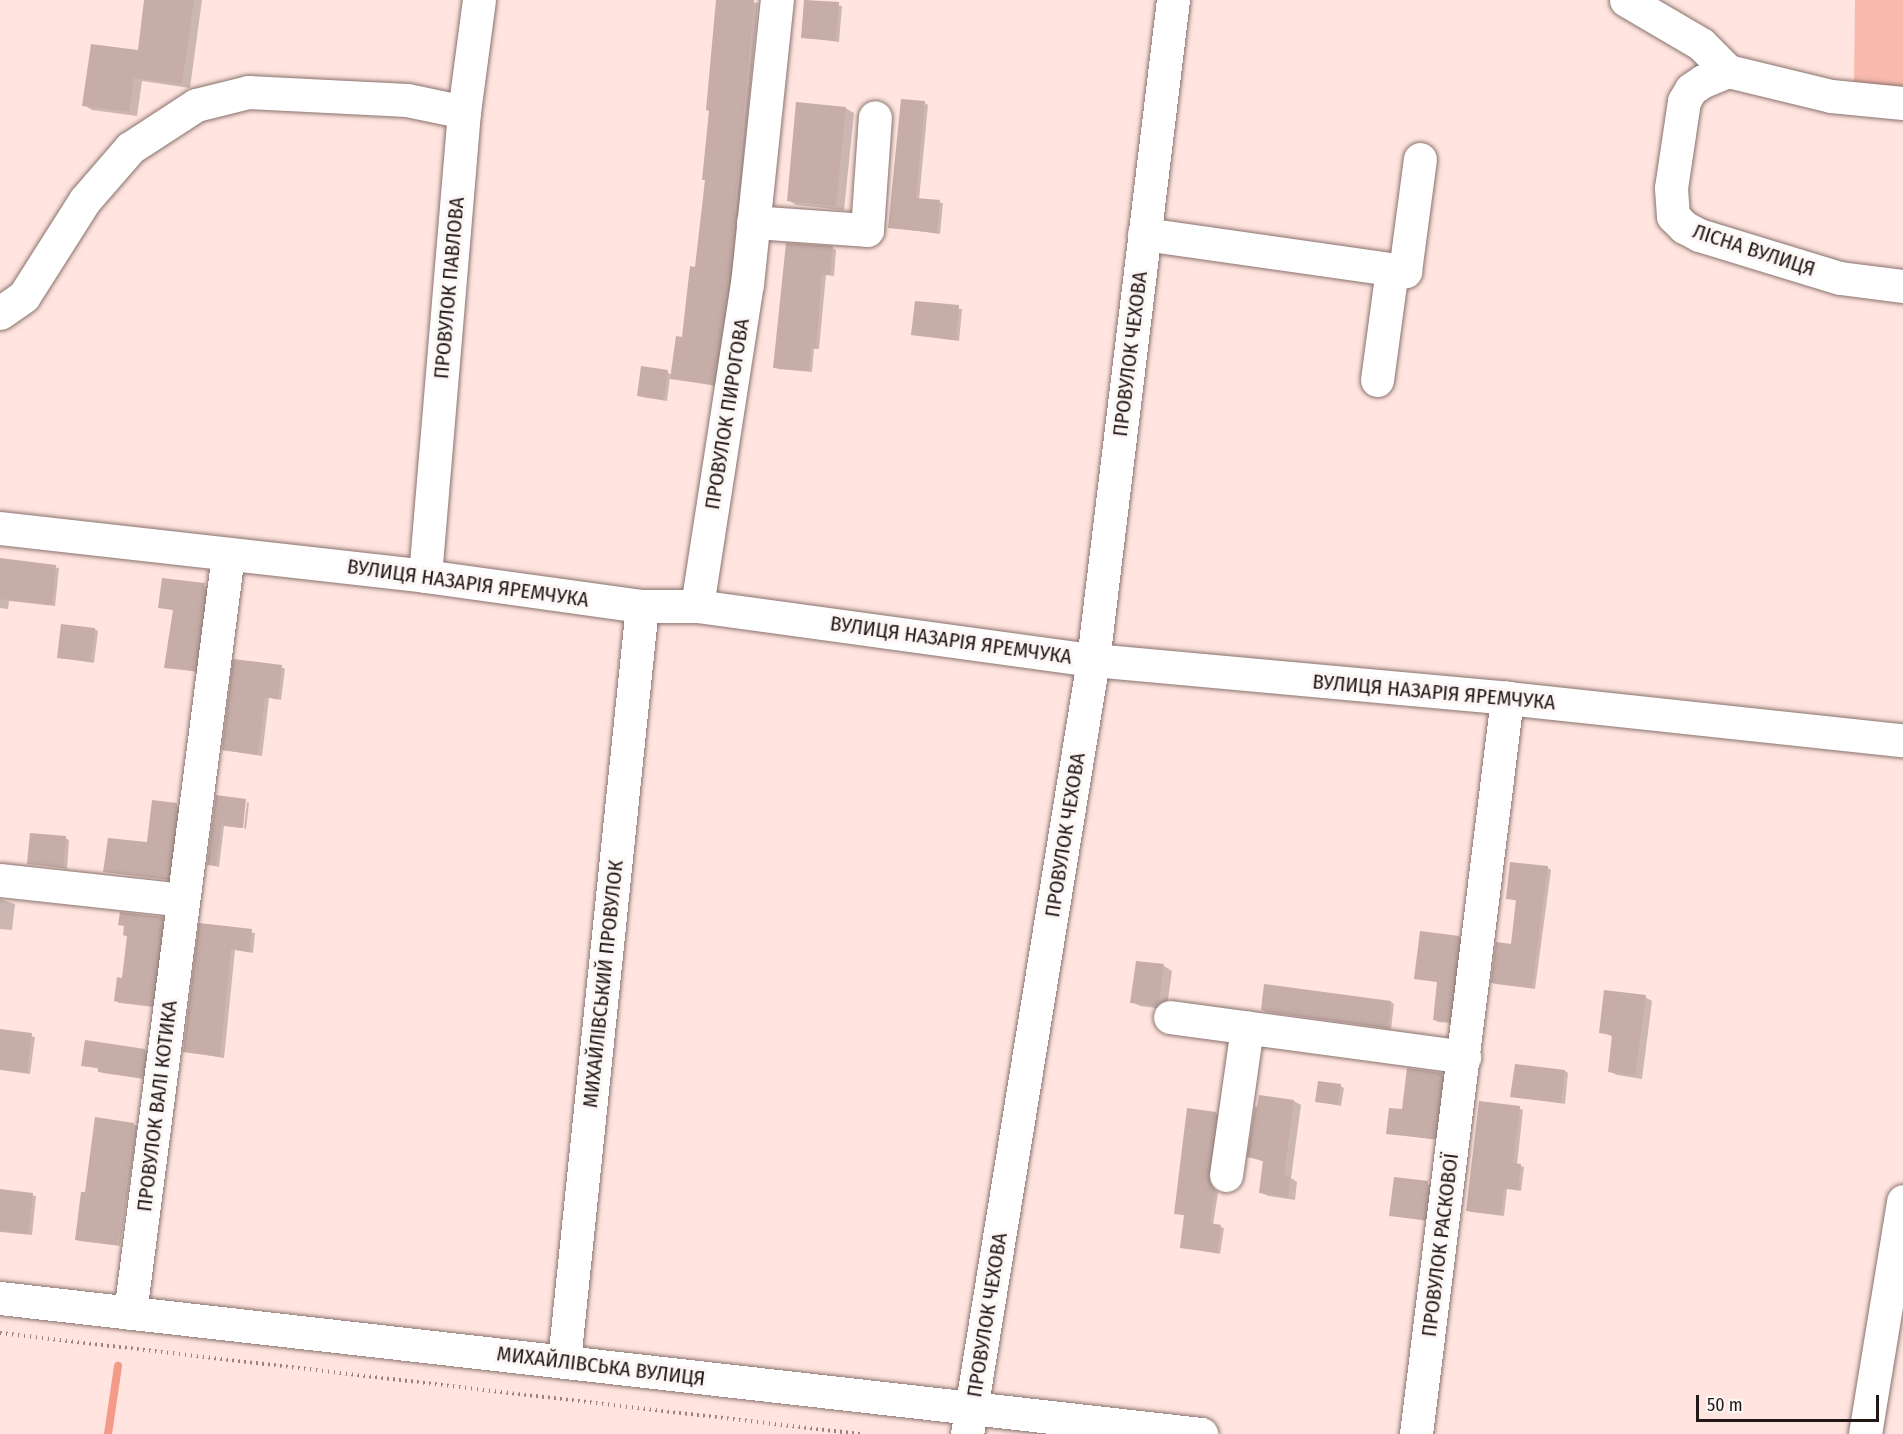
<!DOCTYPE html>
<meta charset="utf-8">
<style>
body{margin:0}
#map{position:relative;width:1903px;height:1434px;overflow:hidden;background:#ffe4df;font-family:"Fira Sans Condensed",sans-serif}
div>[style]{position:absolute}
[style*='--x']{left:calc(var(--x)*1px);top:calc(var(--y)*1px);width:calc(var(--w)*1px);rotate:calc(var(--a)*1deg)}
.green>*{inset:0;background:#f9b9ad}
.shadow>*{inset:0;background:#0003}
.stream>*{height:8px;margin:-4px;padding:0 4px;transform-origin:4px;border-radius:4px;background:#f49a89}
.building>*{inset:0;background:#c6ada8}
.path>*{height:4px;margin-top:-2px;transform-origin:0;background:repeating-linear-gradient(90deg,#978481 0 1.5px,transparent 0 6px)}
.roads{filter:drop-shadow(0 0 2px #89726d) drop-shadow(0 0 2px #89726d)}
.minor>*{height:33px;margin:-16.5px;padding:0 16.5px;transform-origin:16.5px;border-radius:16.5px;background:#fff}
.major>*{height:33px;margin:-16.5px;padding:0 16.5px;transform-origin:16.5px;border-radius:16.5px;background:#fff}
span{translate:-50% -50%;white-space:nowrap;text-align:center;line-height:1.15;-webkit-text-stroke:6px #fcf7f6;paint-order:stroke}
.street-label{font-size:21px;color:#211816}
.scale{position:absolute;left:1696px;top:1395px;width:183px;height:27px;box-sizing:border-box;border:3px solid #211816;border-top:0;padding-left:8px;font-size:18px;line-height:21px;white-space:nowrap;color:#211816;-webkit-text-stroke:4px #fcf7f6;paint-order:stroke}
</style>
<div id="map">
<div class="green">
<i style="clip-path:polygon(1855px 0,1903px 0,1903px 88px,1854px 84px)"></i>
</div>
<div class="shadow">
<i style="clip-path:polygon(146px 0,202px 0,190px 88px,142px 81px,137px 116px,92px 110px,84px 105px,139px 52px)"></i>
<i style="clip-path:polygon(717px 0,744px 0,758px 3px,732px 284px,716px 386px,670px 377px,667px 401px,642px 397px,638px 395px,667px 372px,672px 375px,684px 338px,697px 268px,706px 181px)"></i>
<i style="clip-path:polygon(806px 0,842px 6px,839px 42px,802px 37px)"></i>
<i style="clip-path:polygon(925px 103px,928px 105px,919px 200px,943px 203px,940px 234px,890px 227px)"></i>
<i style="clip-path:polygon(845px 108px,854px 113px,844px 210px,796px 205px,788px 200px)"></i>
<i style="clip-path:polygon(833px 248px,836px 250px,834px 276px,826px 275px,819px 349px,814px 349px,812px 372px,778px 369px,775px 367px)"></i>
<i style="clip-path:polygon(916px 303px,962px 309px,959px 341px,913px 335px)"></i>
<i style="clip-path:polygon(0 560px,59px 568px,55px 606px,9px 601px,8px 609px,0 608px)"></i>
<i style="clip-path:polygon(163px 579px,208px 587px,197px 672px,166px 667px,174px 610px,159px 607px)"></i>
<i style="clip-path:polygon(94px 629px,98px 631px,94px 663px,58px 657px)"></i>
<i style="clip-path:polygon(281px 667px,285px 669px,281px 700px,269px 698px,262px 756px,223px 750px)"></i>
<i style="clip-path:polygon(217px 797px,244px 801px,241px 828px,224px 826px,219px 867px,208px 864px)"></i>
<i style="clip-path:polygon(247px 802px,249px 803px,246px 829px,244px 828px)"></i>
<i style="clip-path:polygon(176px 805px,180px 807px,170px 880px,104px 872px,148px 843px)"></i>
<i style="clip-path:polygon(65px 838px,69px 840px,67px 869px,29px 863px)"></i>
<i style="clip-path:polygon(1548px 868px,1551px 870px,1535px 989px,1496px 984px,1492px 982px,1512px 945px,1518px 901px,1508px 898px)"></i>
<i style="clip-path:polygon(0 899px,15px 904px,12px 930px,0 929px)"></i>
<i style="clip-path:polygon(162px 918px,165px 920px,154px 1007px,119px 1003px,116px 1001px,124px 979px,129px 937px,124px 935px,125px 926px,120px 924px)"></i>
<i style="clip-path:polygon(201px 924px,255px 933px,253px 953px,235px 950px,224px 1058px,185px 1051px)"></i>
<i style="clip-path:polygon(1458px 937px,1462px 939px,1451px 1023px,1438px 1022px,1435px 1020px,1438px 982px,1416px 978px)"></i>
<i style="clip-path:polygon(1164px 966px,1172px 971px,1167px 1007px,1164px 1009px,1140px 1006px,1132px 1002px)"></i>
<i style="clip-path:polygon(1265px 986px,1391px 1002px,1394px 1004px,1391px 1029px,1266px 1012px,1262px 1010px)"></i>
<i style="clip-path:polygon(1645px 997px,1652px 1001px,1642px 1079px,1617px 1075px,1609px 1071px,1614px 1037px,1601px 1032px)"></i>
<i style="clip-path:polygon(0 1030px,35px 1037px,30px 1074px,0 1070px)"></i>
<i style="clip-path:polygon(144px 1050px,148px 1052px,144px 1079px,103px 1073px,100px 1069px,83px 1065px)"></i>
<i style="clip-path:polygon(1565px 1071px,1568px 1073px,1565px 1104px,1512px 1096px)"></i>
<i style="clip-path:polygon(1441px 1074px,1445px 1076px,1437px 1140px,1388px 1133px,1404px 1111px)"></i>
<i style="clip-path:polygon(1340px 1086px,1344px 1088px,1341px 1106px,1317px 1101px)"></i>
<i style="clip-path:polygon(1260px 1096px,1294px 1101px,1301px 1105px,1291px 1178px,1297px 1182px,1295px 1200px,1268px 1196px,1260px 1192px,1265px 1162px,1249px 1157px)"></i>
<i style="clip-path:polygon(1519px 1108px,1523px 1110px,1517px 1165px,1524px 1167px,1521px 1191px,1507px 1189px,1504px 1216px,1471px 1212px,1468px 1210px)"></i>
<i style="clip-path:polygon(1216px 1113px,1219px 1115px,1211px 1176px,1212px 1186px,1218px 1193px,1213px 1225px,1224px 1228px,1220px 1254px,1181px 1247px,1186px 1216px,1175px 1213px)"></i>
<i style="clip-path:polygon(133px 1124px,137px 1126px,120px 1246px,80px 1241px,77px 1239px,86px 1194px)"></i>
<i style="clip-path:polygon(1395px 1179px,1431px 1185px,1427px 1221px,1391px 1215px)"></i>
<i style="clip-path:polygon(0 1190px,36px 1196px,32px 1235px,0 1232px)"></i>
</div>
<div class="stream">
<i style="--x:108;--y:1434;--w:69;--a:-81.6"></i>
</div>
<div class="building">
<i style="clip-path:polygon(144px 0,194px 0,182px 84px,134px 78px,129px 112px,82px 106px,91px 44px,138px 50px)"></i>
<i style="clip-path:polygon(716px 0,754px 0,728px 282px,712px 385px,670px 379px,676px 336px,682px 337px,690px 266px,695px 267px,705px 180px,702px 180px,709px 111px,706px 110px)"></i>
<i style="clip-path:polygon(804px 0,839px 2px,836px 41px,801px 38px)"></i>
<i style="clip-path:polygon(901px 99px,925px 101px,916px 198px,940px 200px,937px 233px,888px 228px)"></i>
<i style="clip-path:polygon(796px 102px,846px 107px,836px 206px,787px 201px)"></i>
<i style="clip-path:polygon(786px 243px,833px 246px,830px 275px,822px 274px,816px 348px,811px 348px,809px 371px,773px 368px)"></i>
<i style="clip-path:polygon(915px 301px,959px 305px,956px 340px,911px 335px)"></i>
<i style="clip-path:polygon(641px 366px,668px 370px,664px 400px,637px 396px)"></i>
<i style="clip-path:polygon(0 558px,56px 565px,52px 605px,0 599px)"></i>
<i style="clip-path:polygon(162px 578px,205px 583px,194px 671px,164px 668px,173px 610px,158px 608px)"></i>
<i style="clip-path:polygon(61px 624px,95px 628px,91px 662px,57px 658px)"></i>
<i style="clip-path:polygon(233px 659px,282px 665px,278px 699px,265px 697px,258px 755px,222px 750px)"></i>
<i style="clip-path:polygon(216px 795px,246px 799px,243px 828px,221px 825px,216px 866px,207px 865px)"></i>
<i style="clip-path:polygon(152px 800px,177px 803px,167px 879px,103px 872px,108px 838px,147px 842px)"></i>
<i style="clip-path:polygon(30px 833px,66px 836px,63px 868px,27px 864px)"></i>
<i style="clip-path:polygon(1510px 862px,1548px 866px,1532px 988px,1491px 983px,1496px 942px,1511px 944px,1516px 900px,1506px 899px)"></i>
<i style="clip-path:polygon(120px 912px,162px 917px,151px 1006px,114px 1001px,117px 977px,122px 978px,127px 936px,123px 935px,124px 926px,118px 925px)"></i>
<i style="clip-path:polygon(199px 923px,252px 929px,249px 952px,231px 949px,220px 1057px,183px 1052px)"></i>
<i style="clip-path:polygon(1420px 931px,1459px 936px,1448px 1022px,1433px 1020px,1437px 982px,1414px 979px)"></i>
<i style="clip-path:polygon(1136px 961px,1164px 964px,1159px 1002px,1155px 1006px,1130px 1003px)"></i>
<i style="clip-path:polygon(1264px 984px,1391px 1001px,1388px 1028px,1261px 1010px)"></i>
<i style="clip-path:polygon(1604px 990px,1646px 995px,1635px 1076px,1608px 1072px,1612px 1035px,1599px 1033px)"></i>
<i style="clip-path:polygon(0 1029px,32px 1033px,27px 1073px,0 1069px)"></i>
<i style="clip-path:polygon(85px 1040px,145px 1049px,141px 1078px,98px 1072px,98px 1068px,81px 1066px)"></i>
<i style="clip-path:polygon(1515px 1064px,1565px 1070px,1561px 1103px,1510px 1097px)"></i>
<i style="clip-path:polygon(1407px 1068px,1442px 1073px,1434px 1139px,1386px 1134px,1389px 1108px,1402px 1109px)"></i>
<i style="clip-path:polygon(1318px 1081px,1341px 1084px,1338px 1105px,1315px 1102px)"></i>
<i style="clip-path:polygon(1259px 1095px,1294px 1100px,1284px 1175px,1290px 1176px,1288px 1197px,1259px 1193px,1263px 1160px,1247px 1157px,1255px 1107px,1257px 1107px)"></i>
<i style="clip-path:polygon(1479px 1101px,1520px 1106px,1513px 1163px,1521px 1164px,1518px 1190px,1504px 1188px,1501px 1215px,1466px 1211px)"></i>
<i style="clip-path:polygon(1187px 1108px,1216px 1112px,1207px 1173px,1209px 1183px,1215px 1190px,1210px 1223px,1221px 1225px,1217px 1253px,1180px 1248px,1184px 1215px,1174px 1214px)"></i>
<i style="clip-path:polygon(95px 1117px,134px 1123px,117px 1245px,75px 1240px,81px 1192px,85px 1192px)"></i>
<i style="clip-path:polygon(1394px 1177px,1428px 1181px,1424px 1220px,1389px 1216px)"></i>
<i style="clip-path:polygon(0 1189px,33px 1193px,28px 1234px,0 1231px)"></i>
</div>
<div class="path">
<i style="--x:0;--y:1333;--w:866;--a:6.7"></i>
</div>
<div class="roads">
<div class="minor">
<i style="--x:1626;--y:0;--w:87;--a:30.4"></i>
<i style="--x:1701;--y:44;--w:38;--a:45"></i>
<i style="--x:1728;--y:71;--w:106;--a:13.6"></i>
<i style="--x:1831;--y:96;--w:72;--a:5.6"></i>
<i style="--x:1728;--y:71;--w:27;--a:158"></i>
<i style="--x:1703;--y:81;--w:14;--a:146"></i>
<i style="--x:1691;--y:89;--w:14;--a:120"></i>
<i style="--x:1684;--y:101;--w:88;--a:98.5"></i>
<i style="--x:1671;--y:188;--w:28;--a:86"></i>
<i style="--x:1673;--y:216;--w:16;--a:45"></i>
<i style="--x:1684;--y:227;--w:17;--a:28"></i>
<i style="--x:1699;--y:235;--w:147;--a:17"></i>
<i style="--x:1840;--y:278;--w:64;--a:7.2"></i>
<i style="--x:753;--y:222;--w:114;--a:4"></i>
<i style="--x:867;--y:230;--w:113;--a:-86"></i>
<i style="--x:1144;--y:234;--w:264;--a:8.1"></i>
<i style="--x:1405;--y:271;--w:113;--a:-82.4"></i>
<i style="--x:0;--y:313;--w:29;--a:-35"></i>
<i style="--x:24;--y:296;--w:114;--a:-57.6"></i>
<i style="--x:85;--y:200;--w:69;--a:-49.1"></i>
<i style="--x:130;--y:148;--w:79;--a:-33.1"></i>
<i style="--x:196;--y:105;--w:54;--a:-14"></i>
<i style="--x:248;--y:92;--w:159;--a:2.9"></i>
<i style="--x:407;--y:100;--w:58;--a:11.9"></i>
<i style="--x:1377;--y:380;--w:112;--a:-82.3"></i>
<i style="--x:0;--y:528;--w:428;--a:6.4"></i>
<i style="--x:425;--y:576;--w:219;--a:7.9"></i>
<i style="--x:642;--y:606;--w:55;--a:0"></i>
<i style="--x:697;--y:606;--w:400;--a:7.8"></i>
<i style="--x:1093;--y:660;--w:416;--a:5.2"></i>
<i style="--x:1507;--y:698;--w:398;--a:6.1"></i>
<i style="--x:425;--y:576;--w:466;--a:-85.2"></i>
<i style="--x:464;--y:112;--w:113;--a:-82.4"></i>
<i style="--x:697;--y:606;--w:326;--a:-81.2"></i>
<i style="--x:747;--y:284;--w:286;--a:-84"></i>
<i style="--x:0;--y:880;--w:184;--a:6.2"></i>
<i style="--x:1170;--y:1017;--w:297;--a:7.7"></i>
<i style="--x:1226;--y:1175;--w:149;--a:-81.9"></i>
<i style="--x:130;--y:1313;--w:765;--a:-82.64"></i>
<i style="--x:564;--y:1361;--w:759;--a:-84.1"></i>
<i style="--x:967;--y:1434;--w:784;--a:-80.75"></i>
<i style="--x:1093;--y:660;--w:665;--a:-83.09"></i>
<i style="--x:1416;--y:1434;--w:742;--a:-82.95"></i>
<i style="--x:1865;--y:1434;--w:236;--a:-80.7"></i>
</div>
<div class="major">
<i style="--x:0;--y:1298;--w:1209;--a:6.46"></i>
</div>
</div>
<div class="street-label">
<span style="left:1754px;top:250px;rotate:18deg">ЛІСНА ВУЛИЦЯ</span>
<span style="left:449px;top:288px;rotate:-85deg">ПРОВУЛОК ПАВЛОВА</span>
<span style="left:1130px;top:354px;rotate:-83deg">ПРОВУЛОК ЧЕХОВА</span>
<span style="left:727px;top:414px;rotate:-81deg">ПРОВУЛОК ПИРОГОВА</span>
<span style="left:468px;top:583px;rotate:8deg">ВУЛИЦЯ НАЗАРІЯ ЯРЕМЧУКА</span>
<span style="left:951px;top:640px;rotate:8deg">ВУЛИЦЯ НАЗАРІЯ ЯРЕМЧУКА</span>
<span style="left:1434px;top:692px;rotate:5deg">ВУЛИЦЯ НАЗАРІЯ ЯРЕМЧУКА</span>
<span style="left:1065px;top:835px;rotate:-81deg">ПРОВУЛОК ЧЕХОВА</span>
<span style="left:603px;top:984px;rotate:-84deg">МИХАЙЛІВСЬКИЙ ПРОВУЛОК</span>
<span style="left:157px;top:1106px;rotate:-83deg">ПРОВУЛОК ВАЛІ КОТИКА</span>
<span style="left:1440px;top:1245px;rotate:-83deg">ПРОВУЛОК РАСКОВОЇ</span>
<span style="left:987px;top:1315px;rotate:-81deg">ПРОВУЛОК ЧЕХОВА</span>
<span style="left:601px;top:1366px;rotate:7deg">МИХАЙЛІВСЬКА ВУЛИЦЯ</span>
</div>
<div class="scale">50 m</div>
</div>
